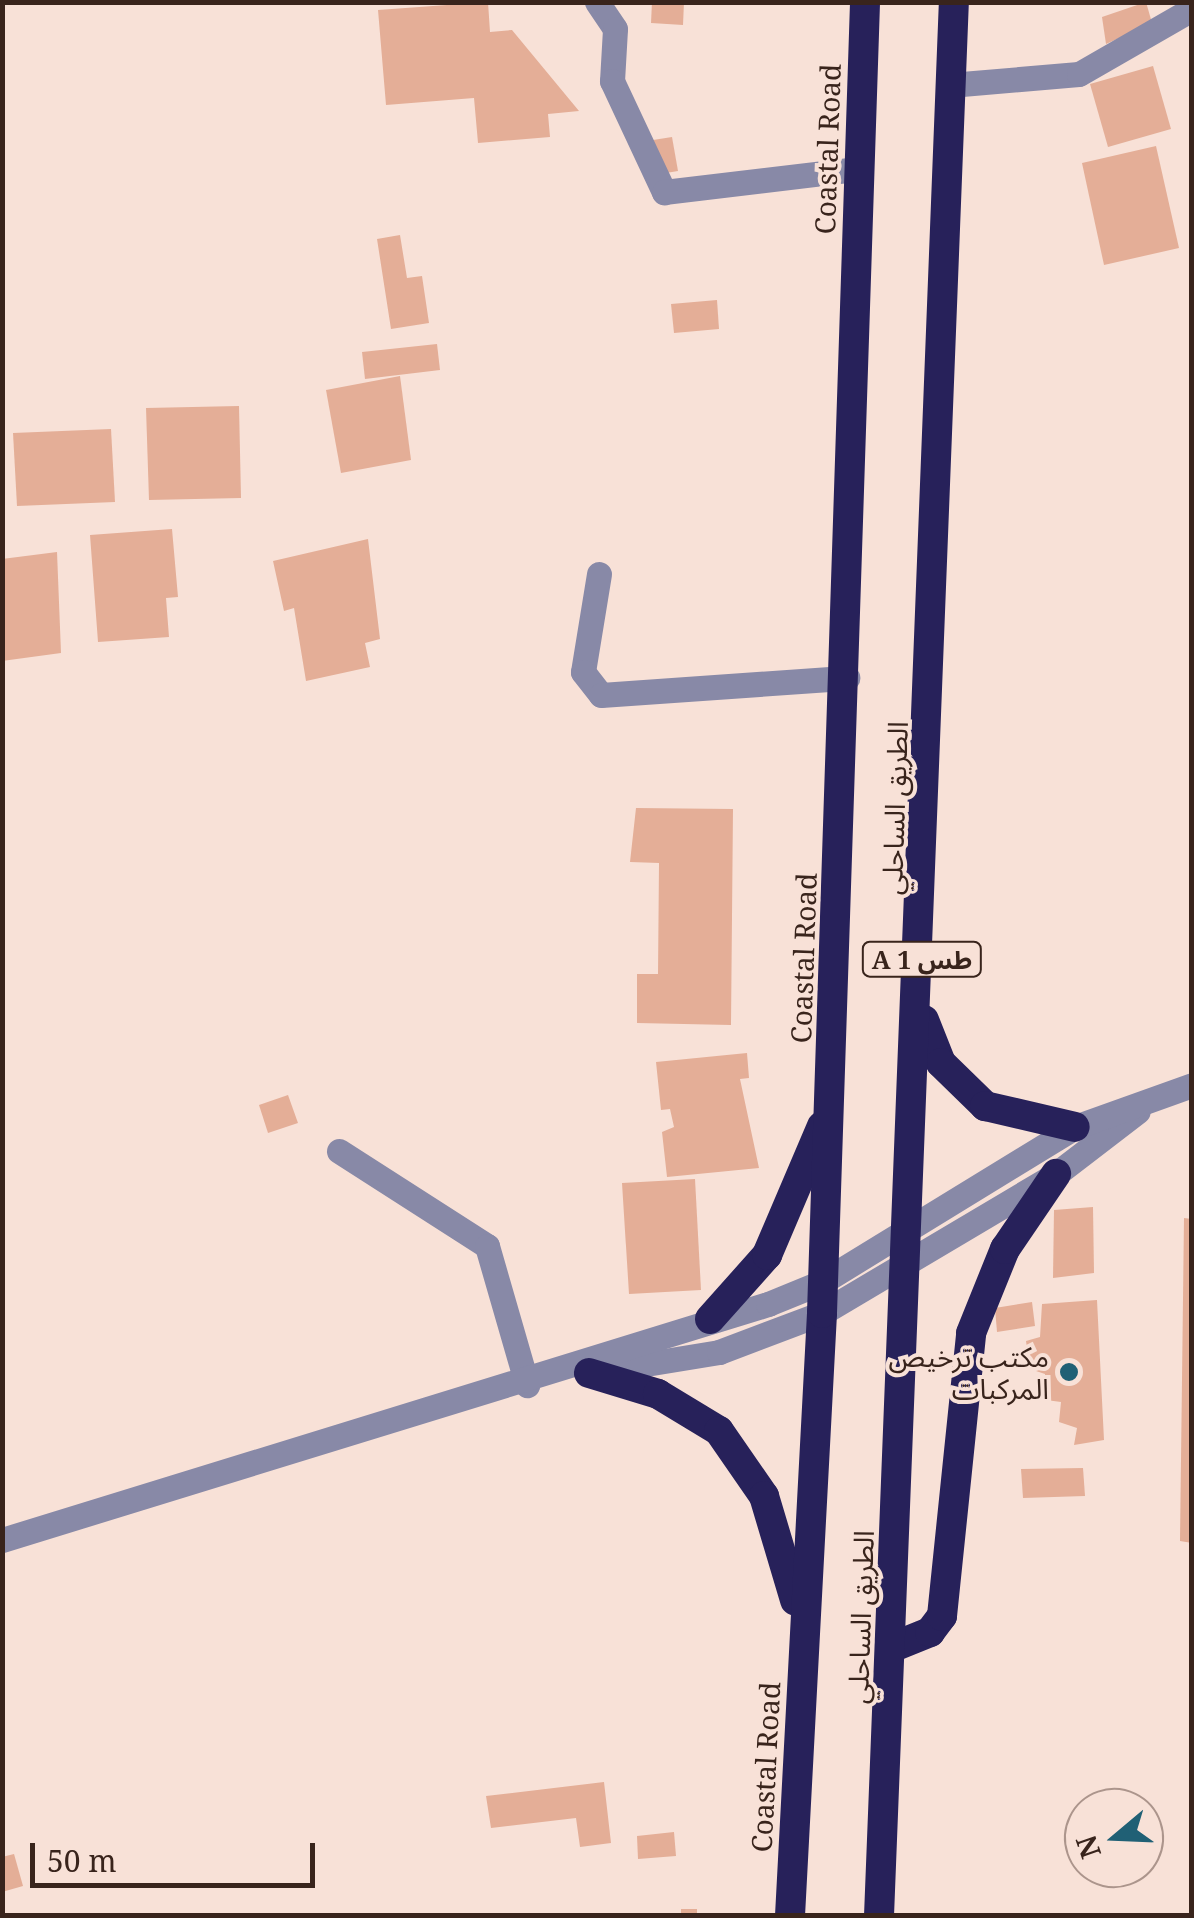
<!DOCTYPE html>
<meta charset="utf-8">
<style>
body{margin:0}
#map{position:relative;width:1194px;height:1918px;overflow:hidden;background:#f8e1d7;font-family:"Noto Serif","Noto Sans Arabic",serif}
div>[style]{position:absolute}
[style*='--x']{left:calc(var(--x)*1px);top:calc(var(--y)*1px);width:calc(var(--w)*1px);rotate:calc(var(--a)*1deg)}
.building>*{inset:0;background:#e4ae97}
.minor>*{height:25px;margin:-12.5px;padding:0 12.5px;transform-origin:12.5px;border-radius:12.5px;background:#8889a7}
.highway>*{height:30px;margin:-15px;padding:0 15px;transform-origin:15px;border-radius:15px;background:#27215a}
.dots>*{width:28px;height:28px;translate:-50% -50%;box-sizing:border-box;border:5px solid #f8e1d7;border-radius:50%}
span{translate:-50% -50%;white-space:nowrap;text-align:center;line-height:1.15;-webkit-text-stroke:8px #f8e1d7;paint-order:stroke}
.shield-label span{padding:2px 8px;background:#f8e1d7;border:2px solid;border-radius:8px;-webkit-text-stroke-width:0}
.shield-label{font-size:25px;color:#39241c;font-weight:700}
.street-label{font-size:28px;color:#39241c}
.poi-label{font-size:28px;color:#39241c}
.right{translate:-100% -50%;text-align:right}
.frame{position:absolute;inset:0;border:5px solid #39241c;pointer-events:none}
.north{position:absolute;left:1064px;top:1788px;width:100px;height:100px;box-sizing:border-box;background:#f8e1d7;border:2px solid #ac958c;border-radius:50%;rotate:251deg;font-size:28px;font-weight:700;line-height:40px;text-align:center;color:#39241c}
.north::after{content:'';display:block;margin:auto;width:35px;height:45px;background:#206075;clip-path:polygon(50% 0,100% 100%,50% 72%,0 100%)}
.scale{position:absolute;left:30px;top:1843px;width:285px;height:45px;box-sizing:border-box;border:5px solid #39241c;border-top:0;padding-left:12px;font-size:30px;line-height:35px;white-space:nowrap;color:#39241c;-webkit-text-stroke:8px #f8e1d7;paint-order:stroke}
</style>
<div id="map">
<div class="building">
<i style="clip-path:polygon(488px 2px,490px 32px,512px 30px,579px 111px,548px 114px,550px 137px,478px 143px,474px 98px,386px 105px,378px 10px)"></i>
<i style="clip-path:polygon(652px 2px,684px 2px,683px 25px,651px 23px)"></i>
<i style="clip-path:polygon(1146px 2px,1152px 23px,1106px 44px,1102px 17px)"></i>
<i style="clip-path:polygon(1153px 66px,1171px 129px,1108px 147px,1090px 84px)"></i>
<i style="clip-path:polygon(672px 137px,678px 171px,660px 174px,653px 140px)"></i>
<i style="clip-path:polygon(1156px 146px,1179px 248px,1104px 265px,1082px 163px)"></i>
<i style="clip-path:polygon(400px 235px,407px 278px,422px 276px,429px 323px,391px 329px,377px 239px)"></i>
<i style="clip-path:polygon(717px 300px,719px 329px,674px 333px,671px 304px)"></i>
<i style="clip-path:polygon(437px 344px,440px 370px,365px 379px,362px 352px)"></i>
<i style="clip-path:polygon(400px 376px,411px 460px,341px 473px,326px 390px)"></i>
<i style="clip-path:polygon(239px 406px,241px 498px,149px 500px,146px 408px)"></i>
<i style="clip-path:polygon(111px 429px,115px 502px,17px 506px,13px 433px)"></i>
<i style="clip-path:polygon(172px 529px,178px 597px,166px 598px,169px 637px,98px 642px,90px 535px)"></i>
<i style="clip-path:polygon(368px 539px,380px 639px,365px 643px,370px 667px,306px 681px,294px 608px,284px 611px,273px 561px)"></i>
<i style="clip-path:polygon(57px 552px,61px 653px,2px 661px,2px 559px)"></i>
<i style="clip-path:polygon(636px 808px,733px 809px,731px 1025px,637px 1023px,637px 974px,658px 974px,659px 863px,630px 862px)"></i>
<i style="clip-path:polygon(747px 1053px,749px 1078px,740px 1079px,759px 1168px,667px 1177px,662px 1132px,674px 1127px,670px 1109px,661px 1110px,656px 1062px)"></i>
<i style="clip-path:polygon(288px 1095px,298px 1123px,268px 1133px,259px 1105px)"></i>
<i style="clip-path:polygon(695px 1179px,701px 1290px,629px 1294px,622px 1183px)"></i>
<i style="clip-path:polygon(1093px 1207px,1094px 1273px,1053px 1278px,1054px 1210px)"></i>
<i style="clip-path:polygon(1184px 1218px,1192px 1219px,1192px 1543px,1180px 1541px)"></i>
<i style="clip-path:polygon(1097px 1300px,1104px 1440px,1074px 1445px,1077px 1428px,1059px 1422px,1061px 1402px,1046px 1400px,1045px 1374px,1030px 1369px,1026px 1341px,1040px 1337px,1042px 1304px)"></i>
<i style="clip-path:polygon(1032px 1302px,1035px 1326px,997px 1332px,995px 1308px)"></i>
<i style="clip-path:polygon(1083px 1468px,1085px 1496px,1023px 1498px,1021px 1469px)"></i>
<i style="clip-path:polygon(604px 1782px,611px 1843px,580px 1847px,576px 1818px,491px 1828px,486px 1796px)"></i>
<i style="clip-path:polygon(674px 1832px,676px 1856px,638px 1859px,637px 1836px)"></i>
<i style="clip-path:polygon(14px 1854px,23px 1886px,2px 1892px,2px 1857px)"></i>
<i style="clip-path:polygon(681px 1909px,697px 1909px,697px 1916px,681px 1916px)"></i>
</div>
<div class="minor">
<i style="--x:597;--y:2;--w:32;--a:56"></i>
<i style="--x:615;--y:29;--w:52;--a:93.3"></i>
<i style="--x:612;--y:81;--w:123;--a:64.9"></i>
<i style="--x:664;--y:192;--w:195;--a:-6.8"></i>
<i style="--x:950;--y:85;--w:129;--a:-4.9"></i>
<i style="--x:1079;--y:74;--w:130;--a:-29.9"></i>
<i style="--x:599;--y:574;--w:99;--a:99.3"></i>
<i style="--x:583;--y:672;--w:29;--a:52"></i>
<i style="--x:601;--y:695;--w:247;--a:-4"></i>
<i style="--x:339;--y:1151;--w:176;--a:32.7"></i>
<i style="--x:487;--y:1246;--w:145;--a:73.9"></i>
<i style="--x:597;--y:1372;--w:124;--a:-9.3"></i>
<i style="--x:719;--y:1352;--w:110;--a:-20.7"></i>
<i style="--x:822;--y:1313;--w:272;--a:-30.7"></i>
<i style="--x:1056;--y:1174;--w:103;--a:-37.5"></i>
<i style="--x:2;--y:1540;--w:802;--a:-17.12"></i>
<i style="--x:768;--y:1304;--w:58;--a:-22.2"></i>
<i style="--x:822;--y:1282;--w:297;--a:-31.5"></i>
<i style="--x:1075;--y:1127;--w:124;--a:-19.7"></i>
</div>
<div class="highway">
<i style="--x:924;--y:1020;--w:46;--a:68.4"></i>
<i style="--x:941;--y:1063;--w:62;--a:44.3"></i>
<i style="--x:985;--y:1106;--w:92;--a:13.1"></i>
<i style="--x:710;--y:1319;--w:86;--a:-48.3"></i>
<i style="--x:767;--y:1255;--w:140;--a:-66.9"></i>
<i style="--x:589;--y:1373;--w:72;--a:16.9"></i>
<i style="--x:658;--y:1394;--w:71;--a:31.2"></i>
<i style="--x:719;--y:1431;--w:79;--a:55.3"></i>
<i style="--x:764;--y:1496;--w:109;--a:73.4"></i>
<i style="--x:893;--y:1647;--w:40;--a:-22"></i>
<i style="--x:930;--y:1632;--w:20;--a:-53"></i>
<i style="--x:942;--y:1616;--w:284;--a:-84.1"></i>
<i style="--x:971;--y:1333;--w:91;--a:-68"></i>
<i style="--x:1005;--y:1249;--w:91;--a:-55.8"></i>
<i style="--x:790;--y:1916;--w:604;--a:-86.96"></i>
<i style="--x:822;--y:1313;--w:1312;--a:-88.12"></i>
<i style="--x:879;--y:1916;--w:1915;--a:-87.76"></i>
</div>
<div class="dots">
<i style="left:1069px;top:1372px;background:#206075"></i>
</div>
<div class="shield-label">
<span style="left:922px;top:959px">A 1 طس</span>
</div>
<div class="street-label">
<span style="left:827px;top:149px;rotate:-88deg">Coastal Road</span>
<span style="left:894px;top:808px;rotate:-88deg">الطريق الساحلي</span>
<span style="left:803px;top:958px;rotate:-88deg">Coastal Road</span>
<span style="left:860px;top:1617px;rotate:-88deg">الطريق الساحلي</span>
<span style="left:765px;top:1767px;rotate:-87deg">Coastal Road</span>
</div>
<div class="poi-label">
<span class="right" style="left:1049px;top:1372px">مكتب ترخيص<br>المركبات</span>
</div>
<div class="frame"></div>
<div class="north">N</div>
<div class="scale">50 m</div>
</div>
